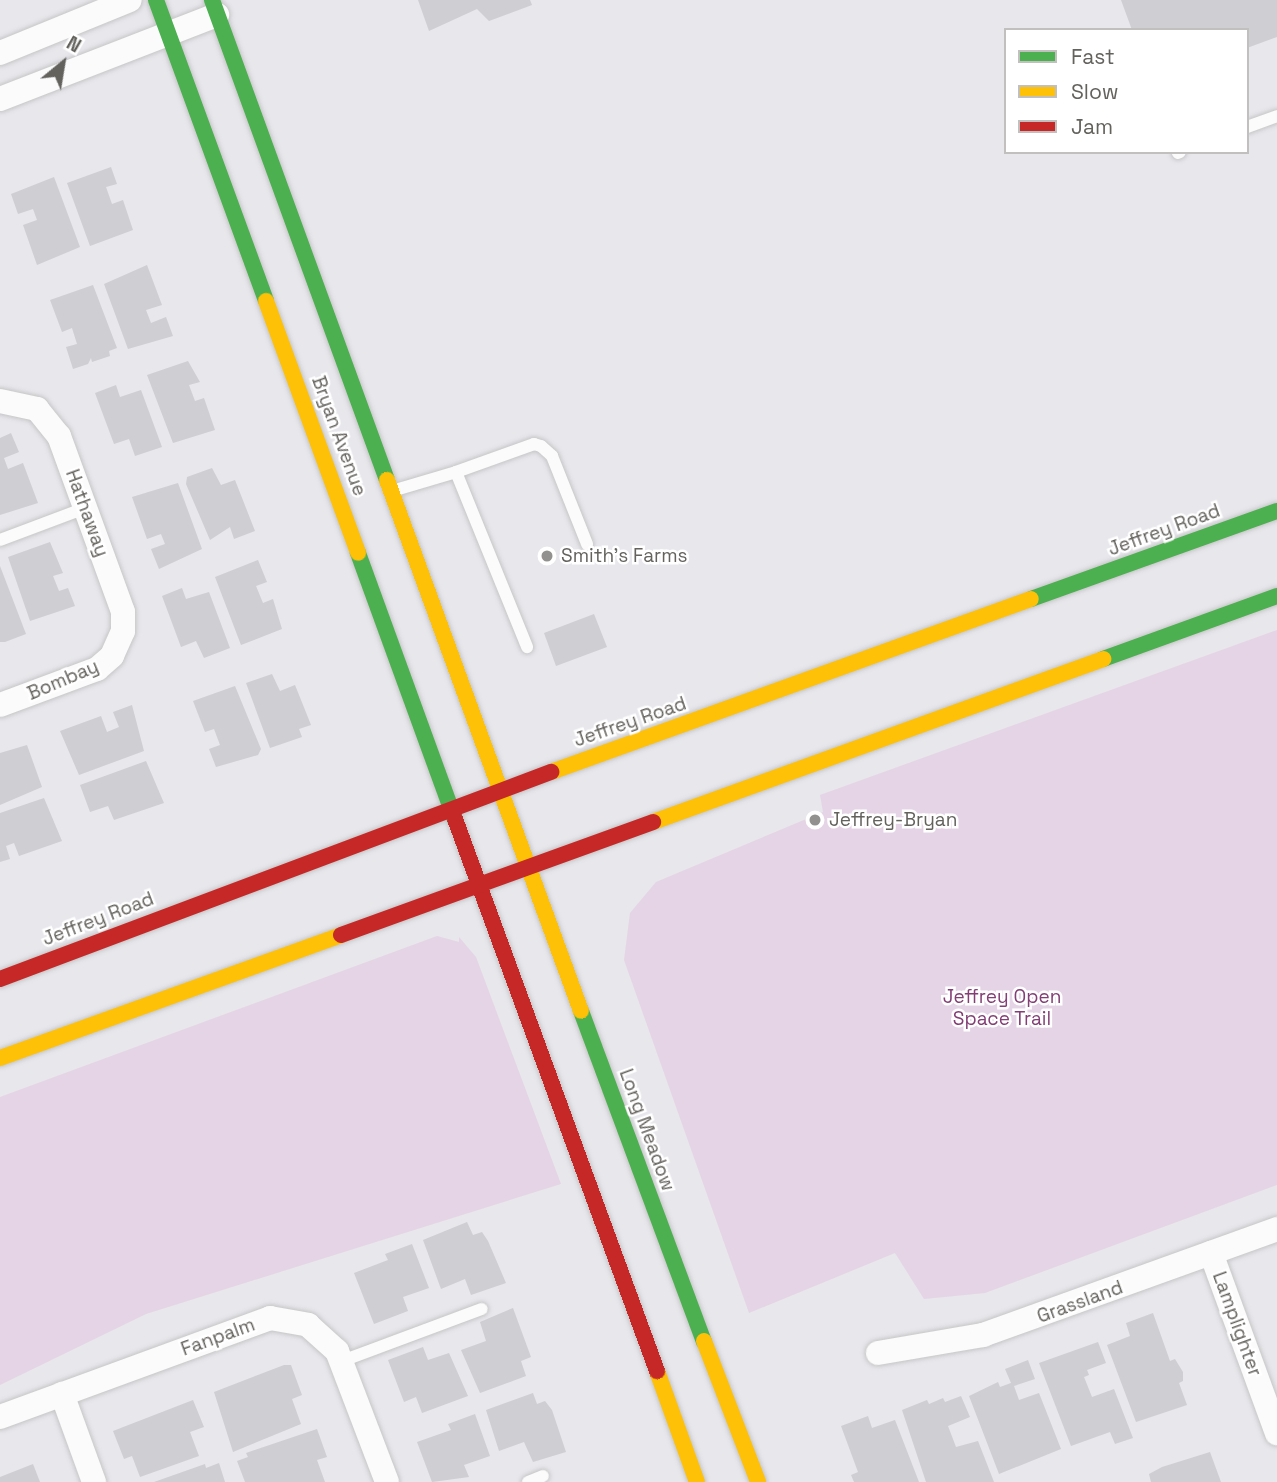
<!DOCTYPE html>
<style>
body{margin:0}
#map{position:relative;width:1277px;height:1482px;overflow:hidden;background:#e7e7ec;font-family:"Space Grotesk",sans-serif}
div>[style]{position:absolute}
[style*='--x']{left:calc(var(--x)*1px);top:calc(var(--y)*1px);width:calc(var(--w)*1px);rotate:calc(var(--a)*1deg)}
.green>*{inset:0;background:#e5d4e5}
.building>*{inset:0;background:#cfced2}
.roads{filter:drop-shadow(0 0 2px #c6c6c7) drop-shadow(0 0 2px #c6c6c7)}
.lane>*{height:12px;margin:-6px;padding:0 6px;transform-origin:6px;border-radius:6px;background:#fbfbfc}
.street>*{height:24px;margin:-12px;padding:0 12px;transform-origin:12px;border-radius:12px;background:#fbfbfc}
.fast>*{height:16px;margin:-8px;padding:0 8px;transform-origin:8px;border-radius:8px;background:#4caf50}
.slow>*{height:16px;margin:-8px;padding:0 8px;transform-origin:8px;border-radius:8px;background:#ffc107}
.jam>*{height:16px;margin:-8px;padding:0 8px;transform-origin:8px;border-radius:8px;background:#c62828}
.dots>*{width:19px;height:19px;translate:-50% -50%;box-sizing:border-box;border:4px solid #fff;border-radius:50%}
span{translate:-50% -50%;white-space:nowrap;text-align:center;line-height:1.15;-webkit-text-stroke:5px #fff;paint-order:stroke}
.street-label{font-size:19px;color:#64625d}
.poi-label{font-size:19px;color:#64625d}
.left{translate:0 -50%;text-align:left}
.park-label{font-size:19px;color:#833e75}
.legend{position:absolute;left:1004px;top:28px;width:245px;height:126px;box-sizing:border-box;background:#fff;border:2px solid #c1c0be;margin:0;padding:9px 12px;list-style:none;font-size:21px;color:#64625d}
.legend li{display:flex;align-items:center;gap:14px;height:35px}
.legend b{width:35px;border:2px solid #c1c0be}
.north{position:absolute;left:28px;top:28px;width:70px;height:70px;-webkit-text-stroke:5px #fff;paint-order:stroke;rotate:30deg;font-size:19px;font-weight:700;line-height:28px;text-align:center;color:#64625d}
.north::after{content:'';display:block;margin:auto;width:24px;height:32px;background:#64625d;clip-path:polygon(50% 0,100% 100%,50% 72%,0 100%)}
</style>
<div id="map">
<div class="green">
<i style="clip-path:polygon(1277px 630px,1277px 1185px,985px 1293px,924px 1299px,895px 1253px,749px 1313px,624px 960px,630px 913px,656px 882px,823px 812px,820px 795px)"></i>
<i style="clip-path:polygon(437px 936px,459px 942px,459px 937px,476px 957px,561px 1184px,146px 1314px,0 1385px,0 1097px)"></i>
</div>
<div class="building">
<i style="clip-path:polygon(418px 0,530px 0,532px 5px,489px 21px,477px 9px,429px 31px)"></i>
<i style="clip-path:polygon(1121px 0,1277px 0,1277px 37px,1247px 48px,1247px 30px,1132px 30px)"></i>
<i style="clip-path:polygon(111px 167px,117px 184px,106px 187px,112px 204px,123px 200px,133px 230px,90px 246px,67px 183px)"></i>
<i style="clip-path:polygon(54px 177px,80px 247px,37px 265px,23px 225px,37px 220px,33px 209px,18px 214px,11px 194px)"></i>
<i style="clip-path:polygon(147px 265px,162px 305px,146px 310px,151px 323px,166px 317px,173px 336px,128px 349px,104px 284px)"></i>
<i style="clip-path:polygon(93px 285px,117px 348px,109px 351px,110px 356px,92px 362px,91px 358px,88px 364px,73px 369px,66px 347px,77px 344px,72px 328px,62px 332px,50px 300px)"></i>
<i style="clip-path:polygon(188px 361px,200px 382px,189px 385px,195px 401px,204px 398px,215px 430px,173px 443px,147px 375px)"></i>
<i style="clip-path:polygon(116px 385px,120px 397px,141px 390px,162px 447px,135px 456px,129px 439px,114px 444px,95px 393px)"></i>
<i style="clip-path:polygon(11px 433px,19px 452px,4px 458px,8px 469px,23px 463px,38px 503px,0 515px,0 438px)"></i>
<i style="clip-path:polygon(212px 468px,221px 485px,235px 480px,255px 531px,234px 539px,230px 527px,210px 540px,186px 484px,187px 477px)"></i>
<i style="clip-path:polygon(178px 483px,202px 549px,159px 569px,151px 549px,165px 544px,161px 534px,147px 539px,132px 497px)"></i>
<i style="clip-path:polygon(50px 542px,63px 573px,53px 576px,59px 591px,68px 588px,75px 606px,30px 621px,8px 557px)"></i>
<i style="clip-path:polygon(258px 560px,267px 582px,256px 586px,263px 603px,273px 599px,282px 629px,241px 645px,215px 577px)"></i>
<i style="clip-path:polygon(0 566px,26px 634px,5px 642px,0 642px)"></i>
<i style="clip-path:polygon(182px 588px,186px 599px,209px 592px,230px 648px,204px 658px,196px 641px,181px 647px,162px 596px)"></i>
<i style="clip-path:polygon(594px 614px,607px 647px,556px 666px,544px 633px)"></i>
<i style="clip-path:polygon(272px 674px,280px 691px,295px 685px,311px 725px,299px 729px,302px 737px,270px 748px,246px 683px)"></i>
<i style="clip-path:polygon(235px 686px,261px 749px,258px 755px,216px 767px,209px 749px,220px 745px,214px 729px,205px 732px,193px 701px)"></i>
<i style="clip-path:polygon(132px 705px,144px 751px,79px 775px,60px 731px,101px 716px,107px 732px,119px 727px,113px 712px)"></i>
<i style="clip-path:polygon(27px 745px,42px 787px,0 805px,0 753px)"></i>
<i style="clip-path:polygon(146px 761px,164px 803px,114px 820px,108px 806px,90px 812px,80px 785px)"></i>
<i style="clip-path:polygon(44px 798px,62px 841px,19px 856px,14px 843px,6px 846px,10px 859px,0 862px,0 813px)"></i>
<i style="clip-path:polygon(467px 1222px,473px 1235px,482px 1232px,488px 1241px,506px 1283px,471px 1295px,465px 1279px,441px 1289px,423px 1240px)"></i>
<i style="clip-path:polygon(412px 1244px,429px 1288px,403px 1297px,408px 1311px,374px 1324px,354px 1273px,388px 1260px,385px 1254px)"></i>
<i style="clip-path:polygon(513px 1308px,531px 1357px,521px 1361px,526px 1376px,480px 1393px,461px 1350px,486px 1341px,480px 1322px)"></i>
<i style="clip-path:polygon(1153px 1313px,1170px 1361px,1175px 1359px,1183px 1372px,1183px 1381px,1179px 1383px,1187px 1405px,1136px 1422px,1107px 1345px,1130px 1336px,1126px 1323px)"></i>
<i style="clip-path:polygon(1098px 1342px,1106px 1363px,1087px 1370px,1089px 1375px,1084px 1377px,1092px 1397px,1114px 1389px,1133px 1438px,1115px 1444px,1110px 1432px,1071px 1446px,1039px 1363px)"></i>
<i style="clip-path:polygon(423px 1347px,428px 1360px,449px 1353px,468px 1396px,422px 1413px,416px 1397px,404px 1402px,388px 1360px)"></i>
<i style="clip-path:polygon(1028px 1360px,1035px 1379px,1014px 1386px,1019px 1400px,1039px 1393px,1061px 1449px,999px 1474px,969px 1396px,998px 1382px,1000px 1387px,1011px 1383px,1005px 1369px)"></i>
<i style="clip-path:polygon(284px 1365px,291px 1365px,302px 1395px,292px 1399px,301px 1424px,233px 1452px,214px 1392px)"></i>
<i style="clip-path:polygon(533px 1393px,537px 1404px,545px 1401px,552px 1410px,566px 1452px,533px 1462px,524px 1442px,499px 1451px,486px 1410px)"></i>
<i style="clip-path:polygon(961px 1396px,970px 1417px,948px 1426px,956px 1447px,978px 1441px,994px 1482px,926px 1482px,902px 1410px,927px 1400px,929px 1404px,943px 1398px,945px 1402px)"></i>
<i style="clip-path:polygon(193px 1400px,204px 1427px,190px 1432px,199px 1456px,140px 1477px,132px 1456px,124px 1459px,113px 1431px)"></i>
<i style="clip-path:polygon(475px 1414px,490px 1456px,464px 1465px,469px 1477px,432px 1482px,417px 1442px,451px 1430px,448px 1424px)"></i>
<i style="clip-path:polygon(868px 1416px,872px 1428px,895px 1420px,919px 1482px,854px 1482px,851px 1475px,858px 1472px,841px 1426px)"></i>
<i style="clip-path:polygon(317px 1429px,327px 1457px,317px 1460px,325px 1482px,245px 1482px,237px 1461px,248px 1457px,246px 1453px)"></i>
<i style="clip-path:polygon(1210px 1452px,1221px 1482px,1151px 1482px,1149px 1474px,1162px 1467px)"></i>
<i style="clip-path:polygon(219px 1463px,225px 1482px,154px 1482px,205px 1464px,206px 1468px)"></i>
<i style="clip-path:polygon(33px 1464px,40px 1482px,0 1482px,0 1477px)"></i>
</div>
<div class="roads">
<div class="lane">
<i style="--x:1247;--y:127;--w:32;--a:-20"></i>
<i style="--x:1178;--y:153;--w:2;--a:-27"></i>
<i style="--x:456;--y:472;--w:83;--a:-19.7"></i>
<i style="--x:534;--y:444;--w:7;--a:16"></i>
<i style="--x:541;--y:446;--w:15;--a:42"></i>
<i style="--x:552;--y:456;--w:95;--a:68.3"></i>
<i style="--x:392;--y:491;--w:67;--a:-16.5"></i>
<i style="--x:456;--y:472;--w:189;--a:67.9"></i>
<i style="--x:0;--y:540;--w:91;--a:-20.6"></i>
<i style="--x:342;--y:1361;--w:149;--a:-20.4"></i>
<i style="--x:528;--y:1482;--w:16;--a:-22"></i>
</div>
<div class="street">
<i style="--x:0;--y:53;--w:140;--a:-22.2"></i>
<i style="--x:0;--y:99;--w:233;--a:-21.2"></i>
<i style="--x:0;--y:401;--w:38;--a:12"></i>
<i style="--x:37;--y:409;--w:35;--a:51"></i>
<i style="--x:59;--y:436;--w:187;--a:70"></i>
<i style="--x:123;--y:612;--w:19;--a:90"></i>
<i style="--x:123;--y:631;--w:27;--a:114"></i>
<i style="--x:112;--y:656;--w:20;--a:139"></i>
<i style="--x:97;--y:669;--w:103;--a:159.6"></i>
<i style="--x:1211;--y:1253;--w:192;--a:69.9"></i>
<i style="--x:878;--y:1353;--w:107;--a:-9.7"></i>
<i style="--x:983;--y:1335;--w:313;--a:-19.8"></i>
<i style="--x:62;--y:1394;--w:94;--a:70"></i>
<i style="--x:0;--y:1417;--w:288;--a:-20.1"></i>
<i style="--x:270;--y:1318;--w:39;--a:10"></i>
<i style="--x:308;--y:1325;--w:39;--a:42"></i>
<i style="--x:337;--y:1351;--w:140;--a:69.1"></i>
</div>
<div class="fast">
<i style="--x:156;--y:0;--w:320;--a:69.9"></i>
<i style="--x:212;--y:0;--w:511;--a:69.97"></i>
<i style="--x:358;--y:553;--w:283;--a:70"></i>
<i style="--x:1031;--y:599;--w:261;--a:-19.7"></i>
<i style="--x:1103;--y:659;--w:185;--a:-19.9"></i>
<i style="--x:581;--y:1011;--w:352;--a:69.6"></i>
</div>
<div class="slow">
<i style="--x:266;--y:301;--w:268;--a:69.9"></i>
<i style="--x:387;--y:480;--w:565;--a:69.93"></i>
<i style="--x:551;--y:772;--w:510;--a:-19.82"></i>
<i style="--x:653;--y:822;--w:479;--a:-19.9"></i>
<i style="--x:0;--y:1058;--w:363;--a:-19.8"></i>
<i style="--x:704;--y:1341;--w:151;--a:69"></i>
<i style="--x:657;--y:1371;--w:118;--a:70.2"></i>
</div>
<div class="jam">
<i style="--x:455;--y:819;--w:588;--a:69.9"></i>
<i style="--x:341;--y:935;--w:332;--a:-19.9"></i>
<i style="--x:0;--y:979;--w:589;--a:-20.59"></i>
</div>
</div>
<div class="dots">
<i style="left:547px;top:556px;background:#92918f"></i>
<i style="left:815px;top:820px;background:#92918f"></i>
</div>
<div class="street-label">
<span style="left:339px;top:436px;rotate:70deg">Bryan Avenue</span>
<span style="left:87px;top:513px;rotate:70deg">Hathaway</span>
<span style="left:1164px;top:530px;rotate:-20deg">Jeffrey Road</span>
<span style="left:63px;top:680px;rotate:-23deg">Bombay</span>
<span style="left:630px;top:722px;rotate:-19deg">Jeffrey Road</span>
<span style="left:98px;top:919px;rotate:-21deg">Jeffrey Road</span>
<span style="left:647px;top:1130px;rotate:70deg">Long Meadow</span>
<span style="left:1080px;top:1302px;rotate:-20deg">Grassland</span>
<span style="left:1237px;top:1324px;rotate:70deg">Lamplighter</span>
<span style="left:218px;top:1337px;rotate:-20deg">Fanpalm</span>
</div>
<div class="poi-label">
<span class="left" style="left:561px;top:556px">Smith's Farms</span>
<span class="left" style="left:829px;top:820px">Jeffrey-Bryan</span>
</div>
<div class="park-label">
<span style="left:1002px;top:1008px">Jeffrey Open<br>Space Trail</span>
</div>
<ul class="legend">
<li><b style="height:9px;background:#4caf50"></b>Fast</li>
<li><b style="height:9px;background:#ffc107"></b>Slow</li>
<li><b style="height:9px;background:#c62828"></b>Jam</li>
</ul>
<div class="north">N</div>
</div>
